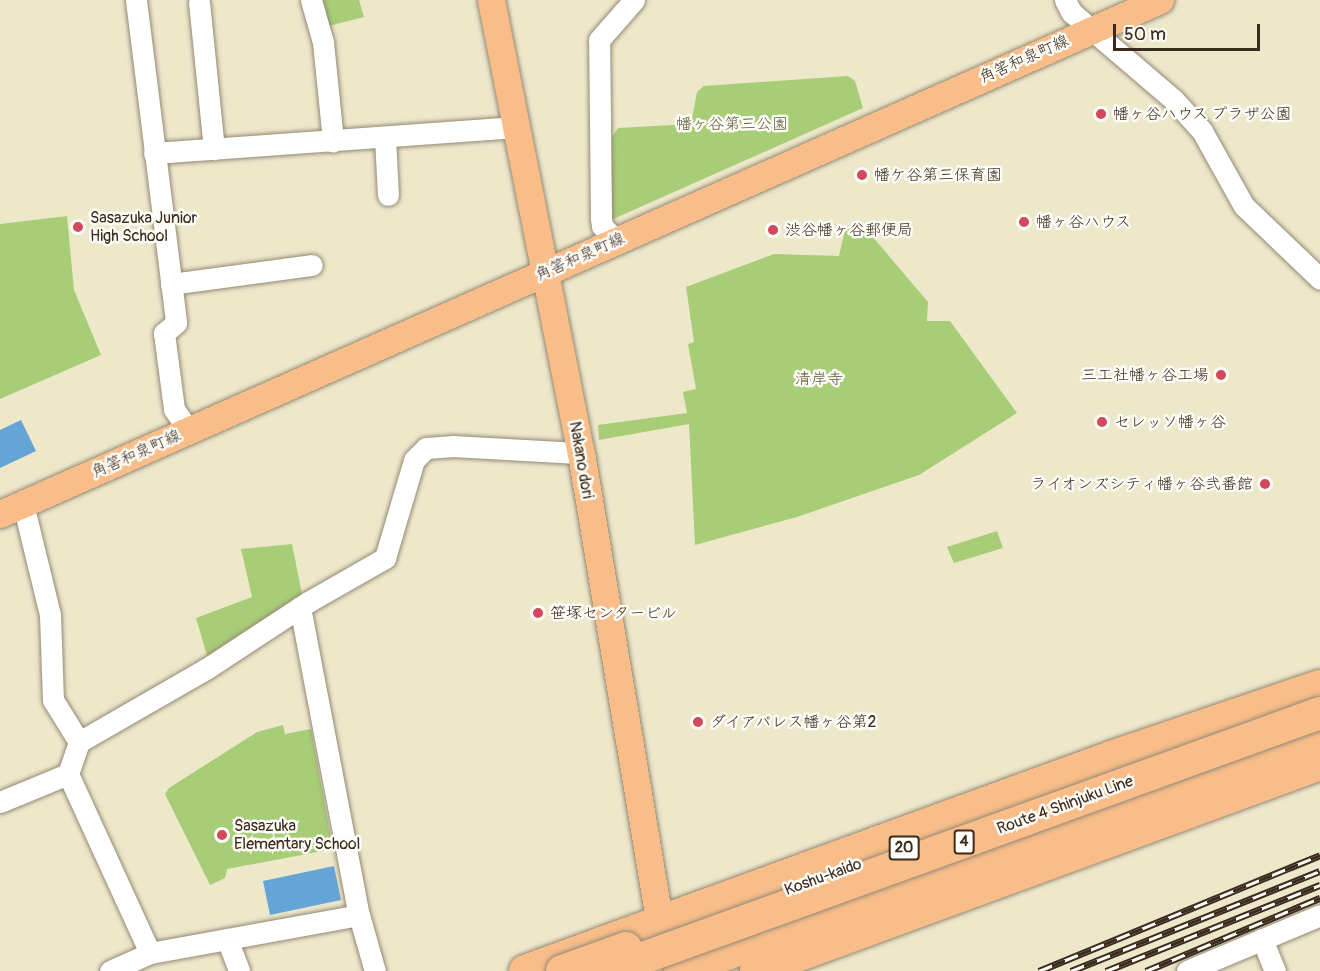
<!DOCTYPE html>
<meta charset="utf-8">
<style>
body{margin:0}
#map{position:relative;width:1320px;height:971px;overflow:hidden;background:#eee8cb;font-family:Pangolin,"Klee One",sans-serif}
div>[style]{position:absolute}
[style*='--x']{left:calc(var(--x)*1px);top:calc(var(--y)*1px);width:calc(var(--w)*1px);rotate:calc(var(--a)*1deg)}
.green>*{inset:0;background:#a8cd77}
.water>*{inset:0;background:#65a4d7}
.roads{filter:drop-shadow(0 0 2px #948974) drop-shadow(0 0 2px #948974)}
.minor>*{height:21px;margin:-10.5px;padding:0 10.5px;transform-origin:10.5px;border-radius:10.5px;background:#fff}
.major>*{height:27px;margin:-13.5px;padding:0 13.5px;transform-origin:13.5px;border-radius:13.5px;background:#f8bd89}
.highway>*{height:32px;margin:-16px;padding:0 16px;transform-origin:16px;border-radius:16px;background:#f8bd89}
.rail>*{height:7px;margin-top:-3.5px;transform-origin:0;background:repeating-linear-gradient(90deg,#fdfcf7 0 14px,#3b2a1e 0 28px);box-sizing:border-box;border-block:2px solid #3b2a1e}
.bridges{filter:drop-shadow(0 0 2px #948974) drop-shadow(0 0 2px #948974)}
.highway-bridge>*{height:32px;margin:-16px;padding:0 16px;transform-origin:16px;border-radius:16px;background:#f8bd89}
.dots>*{width:16px;height:16px;translate:-50% -50%;box-sizing:border-box;border:3px solid #fdfcf7;border-radius:50%}
span{translate:-50% -50%;white-space:nowrap;text-align:center;line-height:1.15;-webkit-text-stroke:5px #fdfcf7;paint-order:stroke}
.shield-label span{padding:2px 4px;background:#fdfcf7;border:2px solid;border-radius:4px;-webkit-text-stroke-width:0}
.shield-label{font-size:15px;color:#3b2a1e;font-weight:700}
.street-label{font-size:16px;color:#3b2a1e}
.poi-label{font-size:16px;color:#3b2a1e}
.left{translate:0 -50%;text-align:left}
.right{translate:-100% -50%;text-align:right}
.park-label{font-size:16px;color:#5c5b39}
.scale{position:absolute;left:1113px;top:24px;width:147px;height:27px;box-sizing:border-box;border:3px solid #3b2a1e;border-top:0;padding-left:8px;font-size:18px;line-height:21px;white-space:nowrap;color:#3b2a1e;-webkit-text-stroke:4px #fdfcf7;paint-order:stroke}
</style>
<div id="map">
<div class="green">
<i style="clip-path:polygon(316px 0,359px 0,364px 17px,325px 27px)"></i>
<i style="clip-path:polygon(848px 76px,855px 81px,863px 108px,611px 220px,610px 140px,618px 128px,691px 124px,697px 92px,704px 86px)"></i>
<i style="clip-path:polygon(67px 216px,74px 290px,101px 355px,0 399px,0 224px)"></i>
<i style="clip-path:polygon(861px 223px,928px 302px,927px 321px,950px 321px,1017px 413px,919px 475px,797px 517px,695px 545px,689px 424px,599px 440px,598px 425px,687px 413px,683px 392px,696px 389px,688px 344px,694px 342px,686px 287px,774px 254px,839px 256px,845px 230px)"></i>
<i style="clip-path:polygon(997px 531px,1003px 548px,954px 563px,947px 547px)"></i>
<i style="clip-path:polygon(292px 544px,303px 599px,208px 659px,196px 618px,252px 597px,241px 549px)"></i>
<i style="clip-path:polygon(283px 725px,285px 734px,311px 729px,333px 849px,227px 869px,225px 878px,210px 885px,165px 794px,169px 788px,257px 732px)"></i>
</div>
<div class="water">
<i style="clip-path:polygon(21px 420px,36px 451px,0 468px,0 430px)"></i>
<i style="clip-path:polygon(334px 866px,341px 900px,270px 915px,263px 881px)"></i>
</div>
<div class="roads">
<div class="minor">
<i style="--x:136;--y:0;--w:325;--a:82.9"></i>
<i style="--x:176;--y:323;--w:16;--a:140"></i>
<i style="--x:164;--y:333;--w:77;--a:82.5"></i>
<i style="--x:174;--y:409;--w:27;--a:56"></i>
<i style="--x:311;--y:0;--w:44;--a:74.1"></i>
<i style="--x:323;--y:42;--w:100;--a:84.2"></i>
<i style="--x:1065;--y:0;--w:13;--a:63"></i>
<i style="--x:1071;--y:12;--w:135;--a:40.5"></i>
<i style="--x:1174;--y:100;--w:42;--a:47.9"></i>
<i style="--x:1202;--y:131;--w:86;--a:60.8"></i>
<i style="--x:1244;--y:206;--w:105;--a:43.8"></i>
<i style="--x:199;--y:2;--w:148;--a:84.2"></i>
<i style="--x:385;--y:138;--w:57;--a:87"></i>
<i style="--x:154;--y:153;--w:363;--a:-4.1"></i>
<i style="--x:617;--y:241;--w:21;--a:-135"></i>
<i style="--x:602;--y:226;--w:8;--a:-97"></i>
<i style="--x:601;--y:218;--w:178;--a:-90.6"></i>
<i style="--x:599;--y:40;--w:53;--a:-48.8"></i>
<i style="--x:171;--y:284;--w:142;--a:-7.7"></i>
<i style="--x:23;--y:504;--w:114;--a:76.3"></i>
<i style="--x:50;--y:615;--w:85;--a:88"></i>
<i style="--x:53;--y:700;--w:49;--a:58.2"></i>
<i style="--x:300;--y:607;--w:314;--a:79.2"></i>
<i style="--x:359;--y:915;--w:58;--a:74.1"></i>
<i style="--x:0;--y:802;--w:74;--a:-22.4"></i>
<i style="--x:227;--y:939;--w:34;--a:69"></i>
<i style="--x:1262;--y:939;--w:35;--a:68"></i>
<i style="--x:150;--y:953;--w:197;--a:-114.6"></i>
<i style="--x:68;--y:774;--w:34;--a:-71"></i>
<i style="--x:79;--y:742;--w:146;--a:-29.9"></i>
<i style="--x:206;--y:669;--w:122;--a:-33.3"></i>
<i style="--x:308;--y:602;--w:89;--a:-29.7"></i>
<i style="--x:385;--y:558;--w:102;--a:-73.5"></i>
<i style="--x:414;--y:460;--w:17;--a:-45"></i>
<i style="--x:426;--y:448;--w:28;--a:-4"></i>
<i style="--x:454;--y:446;--w:127;--a:3.2"></i>
<i style="--x:110;--y:971;--w:44;--a:-24.2"></i>
<i style="--x:150;--y:953;--w:212;--a:-10.3"></i>
<i style="--x:1187;--y:971;--w:144;--a:-22.8"></i>
</div>
<div class="major">
<i style="--x:491;--y:0;--w:462;--a:78.8"></i>
<i style="--x:581;--y:453;--w:497;--a:80.5"></i>
<i style="--x:0;--y:514;--w:1269;--a:-23.9"></i>
</div>
<div class="highway">
<i style="--x:525;--y:971;--w:630;--a:-20.05"></i>
<i style="--x:1117;--y:755;--w:214;--a:-18.8"></i>
<i style="--x:680;--y:971;--w:680;--a:-19.85"></i>
<i style="--x:756;--y:971;--w:601;--a:-20.15"></i>
</div>
</div>
<div class="rail">
<i style="--x:1039;--y:971;--w:304;--a:-22.4"></i>
<i style="--x:1071;--y:971;--w:268;--a:-21.9"></i>
<i style="--x:1106;--y:971;--w:231;--a:-21.9"></i>
<i style="--x:1146;--y:971;--w:189;--a:-22.8"></i>
</div>
<div class="bridges">
<div class="highway-bridge">
<i style="--x:562;--y:971;--w:68;--a:-19.8"></i>
<i style="--x:607;--y:971;--w:758;--a:-19.89"></i>
</div>
</div>
<div class="dots">
<i style="left:1101px;top:114px;background:#d1495b"></i>
<i style="left:862px;top:175px;background:#d1495b"></i>
<i style="left:1024px;top:222px;background:#d1495b"></i>
<i style="left:78px;top:227px;background:#d1495b"></i>
<i style="left:773px;top:230px;background:#d1495b"></i>
<i style="left:1221px;top:375px;background:#d1495b"></i>
<i style="left:1102px;top:422px;background:#d1495b"></i>
<i style="left:1265px;top:484px;background:#d1495b"></i>
<i style="left:538px;top:613px;background:#d1495b"></i>
<i style="left:698px;top:722px;background:#d1495b"></i>
<i style="left:222px;top:835px;background:#d1495b"></i>
</div>
<div class="shield-label">
<span style="left:964px;top:842px">4</span>
<span style="left:904px;top:848px">20</span>
</div>
<div class="street-label">
<span style="left:1024px;top:59px;rotate:-24deg">角筈和泉町線</span>
<span style="left:580px;top:257px;rotate:-24deg">角筈和泉町線</span>
<span style="left:136px;top:454px;rotate:-24deg">角筈和泉町線</span>
<span style="left:581px;top:460px;rotate:80deg">Nakano dori</span>
<span style="left:1065px;top:805px;rotate:-20deg">Route 4 Shinjuku Line</span>
<span style="left:823px;top:877px;rotate:-20deg">Koshu-kaido</span>
</div>
<div class="poi-label">
<span class="left" style="left:1113px;top:114px">幡ヶ谷ハウス プラザ公園</span>
<span class="left" style="left:874px;top:175px">幡ケ谷第三保育園</span>
<span class="left" style="left:90px;top:227px">Sasazuka Junior<br>High School</span>
<span class="left" style="left:1036px;top:222px">幡ヶ谷ハウス</span>
<span class="left" style="left:785px;top:230px">渋谷幡ヶ谷郵便局</span>
<span class="right" style="left:1209px;top:375px">三工社幡ヶ谷工場</span>
<span class="left" style="left:1114px;top:422px">セレッソ幡ヶ谷</span>
<span class="right" style="left:1253px;top:484px">ライオンズシティ幡ヶ谷弐番館</span>
<span class="left" style="left:550px;top:613px">笹塚センタービル</span>
<span class="left" style="left:710px;top:722px">ダイアパレス幡ヶ谷第2</span>
<span class="left" style="left:234px;top:835px">Sasazuka<br>Elementary School</span>
</div>
<div class="park-label">
<span style="left:732px;top:124px">幡ヶ谷第三公園</span>
<span style="left:819px;top:379px">清岸寺</span>
</div>
<div class="scale">50 m</div>
</div>
